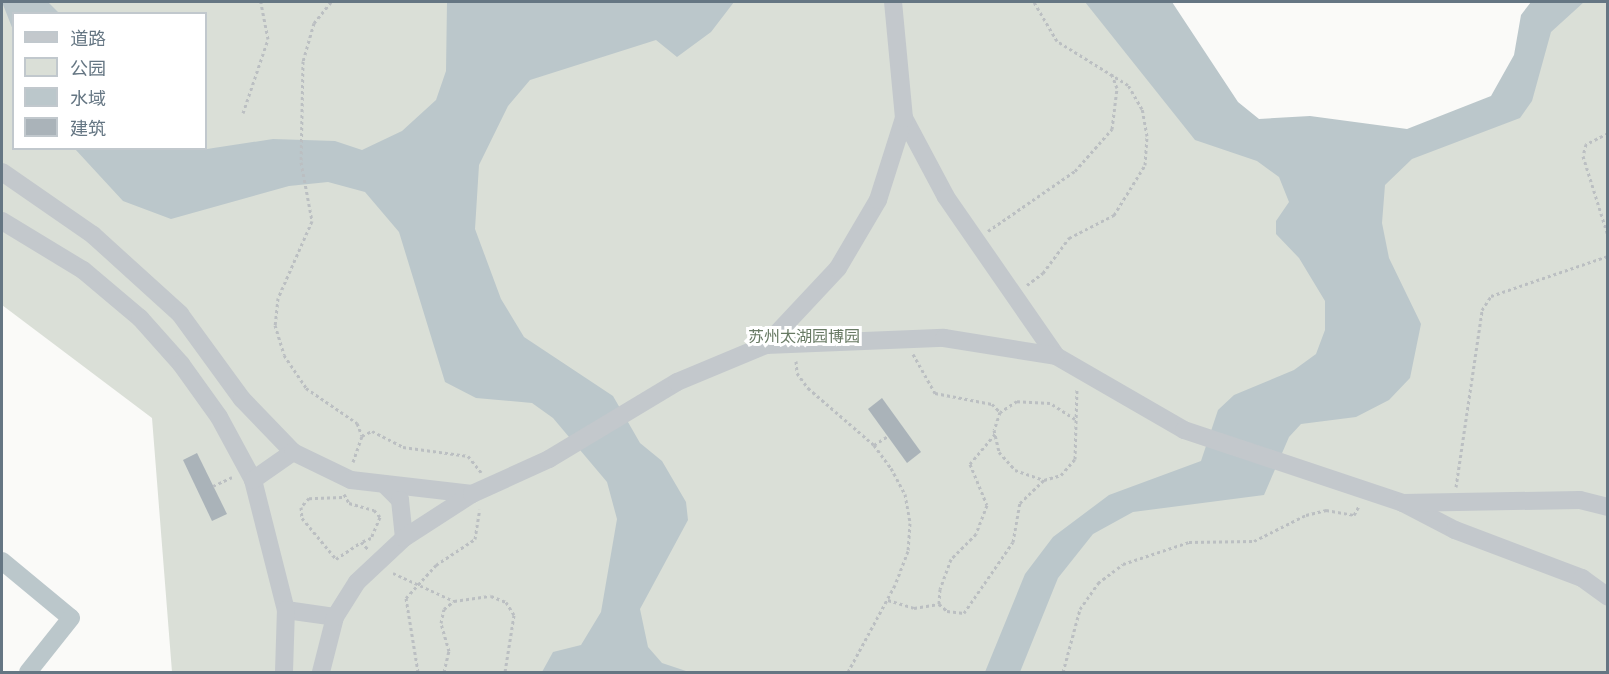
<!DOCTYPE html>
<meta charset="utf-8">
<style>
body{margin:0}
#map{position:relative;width:1609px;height:674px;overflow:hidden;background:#fafaf8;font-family:"DejaVu Sans","Noto Sans SC",sans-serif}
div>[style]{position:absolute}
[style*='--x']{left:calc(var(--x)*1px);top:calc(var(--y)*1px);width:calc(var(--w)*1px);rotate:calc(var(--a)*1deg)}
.green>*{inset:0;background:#dadfd7}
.water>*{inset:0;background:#bbc7cb}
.canal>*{height:18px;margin:-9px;padding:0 9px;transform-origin:9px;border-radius:9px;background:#bbc7cb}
.building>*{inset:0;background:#aab3b9}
.path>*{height:3px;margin-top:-1.5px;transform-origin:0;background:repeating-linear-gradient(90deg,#bbbfc2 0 3px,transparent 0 6px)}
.minor>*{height:18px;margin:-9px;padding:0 9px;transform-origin:9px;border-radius:9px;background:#c3c8cc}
span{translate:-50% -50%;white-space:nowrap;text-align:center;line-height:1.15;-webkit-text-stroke:6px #fff;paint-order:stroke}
.park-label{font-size:16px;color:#687a64}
.frame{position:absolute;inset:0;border:3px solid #657683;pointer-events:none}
.legend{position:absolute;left:12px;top:12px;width:195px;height:138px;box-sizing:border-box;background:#fff;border:2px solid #c1c8cd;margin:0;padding:8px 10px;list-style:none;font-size:18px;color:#657683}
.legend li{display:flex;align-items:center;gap:12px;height:30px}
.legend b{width:30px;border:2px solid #c1c8cd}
</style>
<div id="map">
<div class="green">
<i style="clip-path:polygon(evenodd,2px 2px,1120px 2px,1207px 129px,1385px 150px,1496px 106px,1559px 2px,1607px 2px,1607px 672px,172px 672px,152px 418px,2px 305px,2px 2px,14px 14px,206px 14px,206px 148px,14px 148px,14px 14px)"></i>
</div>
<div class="water">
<i style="clip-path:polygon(2px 2px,48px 2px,59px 13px,14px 14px,13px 30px)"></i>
<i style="clip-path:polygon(447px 2px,734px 2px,711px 32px,677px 57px,656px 40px,530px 80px,508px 106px,479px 165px,475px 229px,501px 299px,524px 337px,613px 396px,640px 443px,662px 461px,686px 502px,688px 520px,640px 609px,648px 647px,662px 663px,689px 672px,542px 672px,553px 652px,581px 645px,601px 612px,617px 519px,607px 482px,553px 418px,532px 403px,476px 398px,445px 382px,399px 232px,365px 192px,328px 182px,289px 186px,171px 219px,123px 201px,75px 149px,207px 149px,273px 139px,335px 141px,362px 150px,402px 131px,436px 100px,446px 71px)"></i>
<i style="clip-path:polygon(1085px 2px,1172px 2px,1238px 102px,1259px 119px,1310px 116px,1407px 129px,1491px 96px,1514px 55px,1521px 15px,1531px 2px,1584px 2px,1551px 32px,1532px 101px,1520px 118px,1412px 159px,1385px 185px,1382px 223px,1389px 258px,1421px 324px,1410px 378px,1389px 400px,1356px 417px,1301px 424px,1289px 437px,1264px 495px,1133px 512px,1093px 534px,1058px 578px,1020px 672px,985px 672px,1025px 574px,1053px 537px,1109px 495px,1201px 461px,1218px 410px,1234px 395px,1294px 370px,1316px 354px,1325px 330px,1325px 301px,1299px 258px,1276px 234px,1276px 221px,1289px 202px,1279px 177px,1257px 161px,1195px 140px)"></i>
</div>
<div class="canal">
<i style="--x:2;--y:561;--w:89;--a:39.6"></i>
<i style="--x:71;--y:618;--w:69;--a:128.5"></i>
</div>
<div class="building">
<i style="clip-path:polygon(882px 398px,921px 452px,907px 463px,868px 409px)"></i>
<i style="clip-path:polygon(197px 453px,227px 514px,212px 521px,183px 460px)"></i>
</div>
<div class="path">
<i style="--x:331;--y:2;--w:27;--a:129"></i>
<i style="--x:314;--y:23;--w:40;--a:106"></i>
<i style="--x:303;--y:61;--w:101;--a:91.1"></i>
<i style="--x:301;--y:162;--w:60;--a:79.4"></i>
<i style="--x:312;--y:221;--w:84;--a:113.8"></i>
<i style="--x:278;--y:298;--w:27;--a:96"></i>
<i style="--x:275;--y:325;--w:31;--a:73"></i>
<i style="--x:284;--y:355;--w:40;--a:56"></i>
<i style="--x:306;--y:388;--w:62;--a:34.5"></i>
<i style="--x:357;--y:423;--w:14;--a:69"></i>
<i style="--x:243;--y:113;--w:78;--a:-71.3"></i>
<i style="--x:268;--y:39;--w:38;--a:-101"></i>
<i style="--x:1608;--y:133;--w:25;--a:153"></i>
<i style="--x:1586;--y:144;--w:12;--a:104"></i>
<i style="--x:1583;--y:156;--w:84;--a:72.6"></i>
<i style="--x:988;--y:231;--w:106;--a:-34.6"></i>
<i style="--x:1075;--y:171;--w:56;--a:-48.6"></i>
<i style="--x:1112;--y:129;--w:41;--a:-83"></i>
<i style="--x:1117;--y:88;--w:17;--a:-111"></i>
<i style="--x:1027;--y:285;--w:20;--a:-37"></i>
<i style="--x:1043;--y:273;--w:44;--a:-53.4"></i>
<i style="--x:1069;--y:238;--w:51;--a:-27.1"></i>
<i style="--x:1114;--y:215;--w:59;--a:-58.2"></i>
<i style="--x:1145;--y:165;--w:29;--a:-86"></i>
<i style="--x:1147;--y:136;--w:27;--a:-100"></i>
<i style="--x:1142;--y:109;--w:28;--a:-120"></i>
<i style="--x:1128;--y:85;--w:84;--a:-148.2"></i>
<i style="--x:1057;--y:41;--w:45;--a:-120.5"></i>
<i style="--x:913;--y:354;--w:45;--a:60.6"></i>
<i style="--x:935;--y:393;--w:58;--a:10.9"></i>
<i style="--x:992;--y:404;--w:11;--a:45"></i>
<i style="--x:796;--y:361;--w:12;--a:85"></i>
<i style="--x:797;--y:373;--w:19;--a:54"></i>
<i style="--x:808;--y:388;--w:87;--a:40.8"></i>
<i style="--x:874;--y:445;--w:29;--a:54"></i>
<i style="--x:891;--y:468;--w:30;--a:62"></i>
<i style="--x:905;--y:494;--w:29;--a:80"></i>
<i style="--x:910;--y:523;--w:28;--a:94"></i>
<i style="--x:908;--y:551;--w:36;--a:111"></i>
<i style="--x:895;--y:585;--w:99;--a:118.4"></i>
<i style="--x:1075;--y:419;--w:30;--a:-147"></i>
<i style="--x:1050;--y:403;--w:33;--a:-177"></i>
<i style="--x:1017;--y:401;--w:20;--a:147"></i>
<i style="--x:1000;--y:412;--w:19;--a:108"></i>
<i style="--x:994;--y:430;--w:23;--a:77"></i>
<i style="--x:999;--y:452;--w:24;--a:48"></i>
<i style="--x:1015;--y:470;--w:31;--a:19"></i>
<i style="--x:1044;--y:480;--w:18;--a:-16"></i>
<i style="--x:1061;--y:475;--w:21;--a:-49"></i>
<i style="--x:1075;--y:459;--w:71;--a:-88.4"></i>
<i style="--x:995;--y:434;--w:39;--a:130"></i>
<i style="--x:970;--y:464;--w:44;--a:67.5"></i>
<i style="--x:987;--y:505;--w:31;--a:111"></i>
<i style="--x:976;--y:534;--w:35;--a:135"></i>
<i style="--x:951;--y:559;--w:32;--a:110"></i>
<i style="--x:940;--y:589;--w:15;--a:94"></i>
<i style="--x:939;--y:604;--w:11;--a:41"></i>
<i style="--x:947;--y:611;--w:17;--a:7"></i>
<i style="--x:964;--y:613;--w:86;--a:-55.4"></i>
<i style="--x:1013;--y:542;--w:40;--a:-80"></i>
<i style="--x:1020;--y:503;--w:33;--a:-44"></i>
<i style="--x:874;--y:445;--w:17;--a:-33"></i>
<i style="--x:353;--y:462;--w:28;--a:-71"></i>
<i style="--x:362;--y:436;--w:11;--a:-27"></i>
<i style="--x:372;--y:431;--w:35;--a:27"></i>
<i style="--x:403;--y:447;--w:66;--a:7.9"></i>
<i style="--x:468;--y:456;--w:21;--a:51"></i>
<i style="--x:213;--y:486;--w:21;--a:-25"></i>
<i style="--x:1456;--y:487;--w:179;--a:-81.6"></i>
<i style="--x:1482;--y:310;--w:17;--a:-57"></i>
<i style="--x:1491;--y:296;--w:124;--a:-18.9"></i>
<i style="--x:344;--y:494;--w:10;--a:61"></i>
<i style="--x:349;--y:503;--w:26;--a:16"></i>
<i style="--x:374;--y:510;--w:9;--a:49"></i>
<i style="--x:380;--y:517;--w:23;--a:113"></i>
<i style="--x:371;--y:538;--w:11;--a:158"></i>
<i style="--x:361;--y:542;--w:11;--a:45"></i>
<i style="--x:342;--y:497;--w:33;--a:178"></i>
<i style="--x:309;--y:498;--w:12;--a:132"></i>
<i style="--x:301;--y:507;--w:11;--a:85"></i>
<i style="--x:302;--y:518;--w:53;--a:50.3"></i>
<i style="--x:336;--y:559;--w:30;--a:-34"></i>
<i style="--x:393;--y:573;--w:67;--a:24.7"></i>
<i style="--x:454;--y:601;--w:37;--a:-8"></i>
<i style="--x:491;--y:596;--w:16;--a:22"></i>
<i style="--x:506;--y:602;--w:15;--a:58"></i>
<i style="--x:514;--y:615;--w:58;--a:99"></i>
<i style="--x:888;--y:600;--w:27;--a:17"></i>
<i style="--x:914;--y:608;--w:25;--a:-9"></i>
<i style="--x:418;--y:672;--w:75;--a:-99.2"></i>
<i style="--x:406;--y:598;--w:45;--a:-47.7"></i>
<i style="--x:436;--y:565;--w:47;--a:-33.7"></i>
<i style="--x:475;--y:539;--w:30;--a:-81"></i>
<i style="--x:444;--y:672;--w:22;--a:-77"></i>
<i style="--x:449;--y:651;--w:29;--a:-106"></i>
<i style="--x:441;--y:623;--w:14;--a:-78"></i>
<i style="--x:444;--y:609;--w:13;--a:-39"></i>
<i style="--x:1063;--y:672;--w:65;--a:-74.9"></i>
<i style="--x:1080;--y:609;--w:32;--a:-55"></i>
<i style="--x:1098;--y:583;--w:31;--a:-37"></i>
<i style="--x:1123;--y:564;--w:70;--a:-18.4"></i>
<i style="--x:1189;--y:542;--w:65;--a:-0.9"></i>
<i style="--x:1254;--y:541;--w:58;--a:-26.6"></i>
<i style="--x:1306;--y:515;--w:21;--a:-14"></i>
<i style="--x:1326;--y:510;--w:28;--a:10"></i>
<i style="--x:1354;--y:515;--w:10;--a:-61"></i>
</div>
<div class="minor">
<i style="--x:904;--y:118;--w:89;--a:62"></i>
<i style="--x:946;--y:197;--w:193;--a:55.3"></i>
<i style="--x:1056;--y:356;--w:148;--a:30"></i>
<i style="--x:1184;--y:430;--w:231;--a:18.4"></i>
<i style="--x:1403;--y:503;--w:59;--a:27.4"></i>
<i style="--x:1455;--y:530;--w:136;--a:20.7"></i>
<i style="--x:1582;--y:578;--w:32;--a:36"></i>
<i style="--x:2;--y:172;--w:111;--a:34.7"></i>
<i style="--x:93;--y:235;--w:118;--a:42.2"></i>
<i style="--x:180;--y:314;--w:105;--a:53.9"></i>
<i style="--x:242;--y:399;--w:74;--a:46.1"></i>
<i style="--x:2;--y:221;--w:95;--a:31.2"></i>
<i style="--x:83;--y:270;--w:75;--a:40.1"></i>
<i style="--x:140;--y:318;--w:62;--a:48.3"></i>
<i style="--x:181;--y:364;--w:65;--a:54.4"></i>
<i style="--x:219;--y:417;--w:72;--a:61.6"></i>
<i style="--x:253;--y:480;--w:134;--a:75.8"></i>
<i style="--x:286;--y:610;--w:49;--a:8.1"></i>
<i style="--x:766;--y:345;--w:178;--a:-2.3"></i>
<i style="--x:944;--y:338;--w:113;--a:9.1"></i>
<i style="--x:253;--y:480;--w:49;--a:-35"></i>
<i style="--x:293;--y:452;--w:64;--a:25.8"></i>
<i style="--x:351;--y:480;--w:122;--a:6.6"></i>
<i style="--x:386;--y:486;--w:20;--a:45"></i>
<i style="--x:400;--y:500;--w:38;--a:84"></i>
<i style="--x:1403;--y:503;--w:177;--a:-1"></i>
<i style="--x:1580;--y:500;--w:29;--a:14"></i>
<i style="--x:284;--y:672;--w:62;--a:-88.2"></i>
<i style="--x:321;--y:672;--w:57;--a:-75.7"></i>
<i style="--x:335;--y:617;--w:41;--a:-57.8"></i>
<i style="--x:357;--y:582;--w:64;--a:-43.1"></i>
<i style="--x:404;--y:538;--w:81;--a:-32.9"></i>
<i style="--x:472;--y:494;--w:85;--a:-24.4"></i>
<i style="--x:549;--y:459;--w:149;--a:-31"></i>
<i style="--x:677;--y:382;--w:96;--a:-22.6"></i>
<i style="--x:766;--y:345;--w:105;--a:-46.9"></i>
<i style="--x:838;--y:268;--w:79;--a:-59.5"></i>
<i style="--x:878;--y:200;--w:86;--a:-72.4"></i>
<i style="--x:904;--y:118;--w:117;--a:-95.4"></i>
</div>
<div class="park-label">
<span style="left:804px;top:337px">苏州太湖园博园</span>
</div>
<div class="frame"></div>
<ul class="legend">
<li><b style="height:8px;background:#c3c8cc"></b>道路</li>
<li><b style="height:16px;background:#dadfd7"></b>公园</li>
<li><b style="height:16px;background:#bbc7cb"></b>水域</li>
<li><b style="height:16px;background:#aab3b9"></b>建筑</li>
</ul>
</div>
